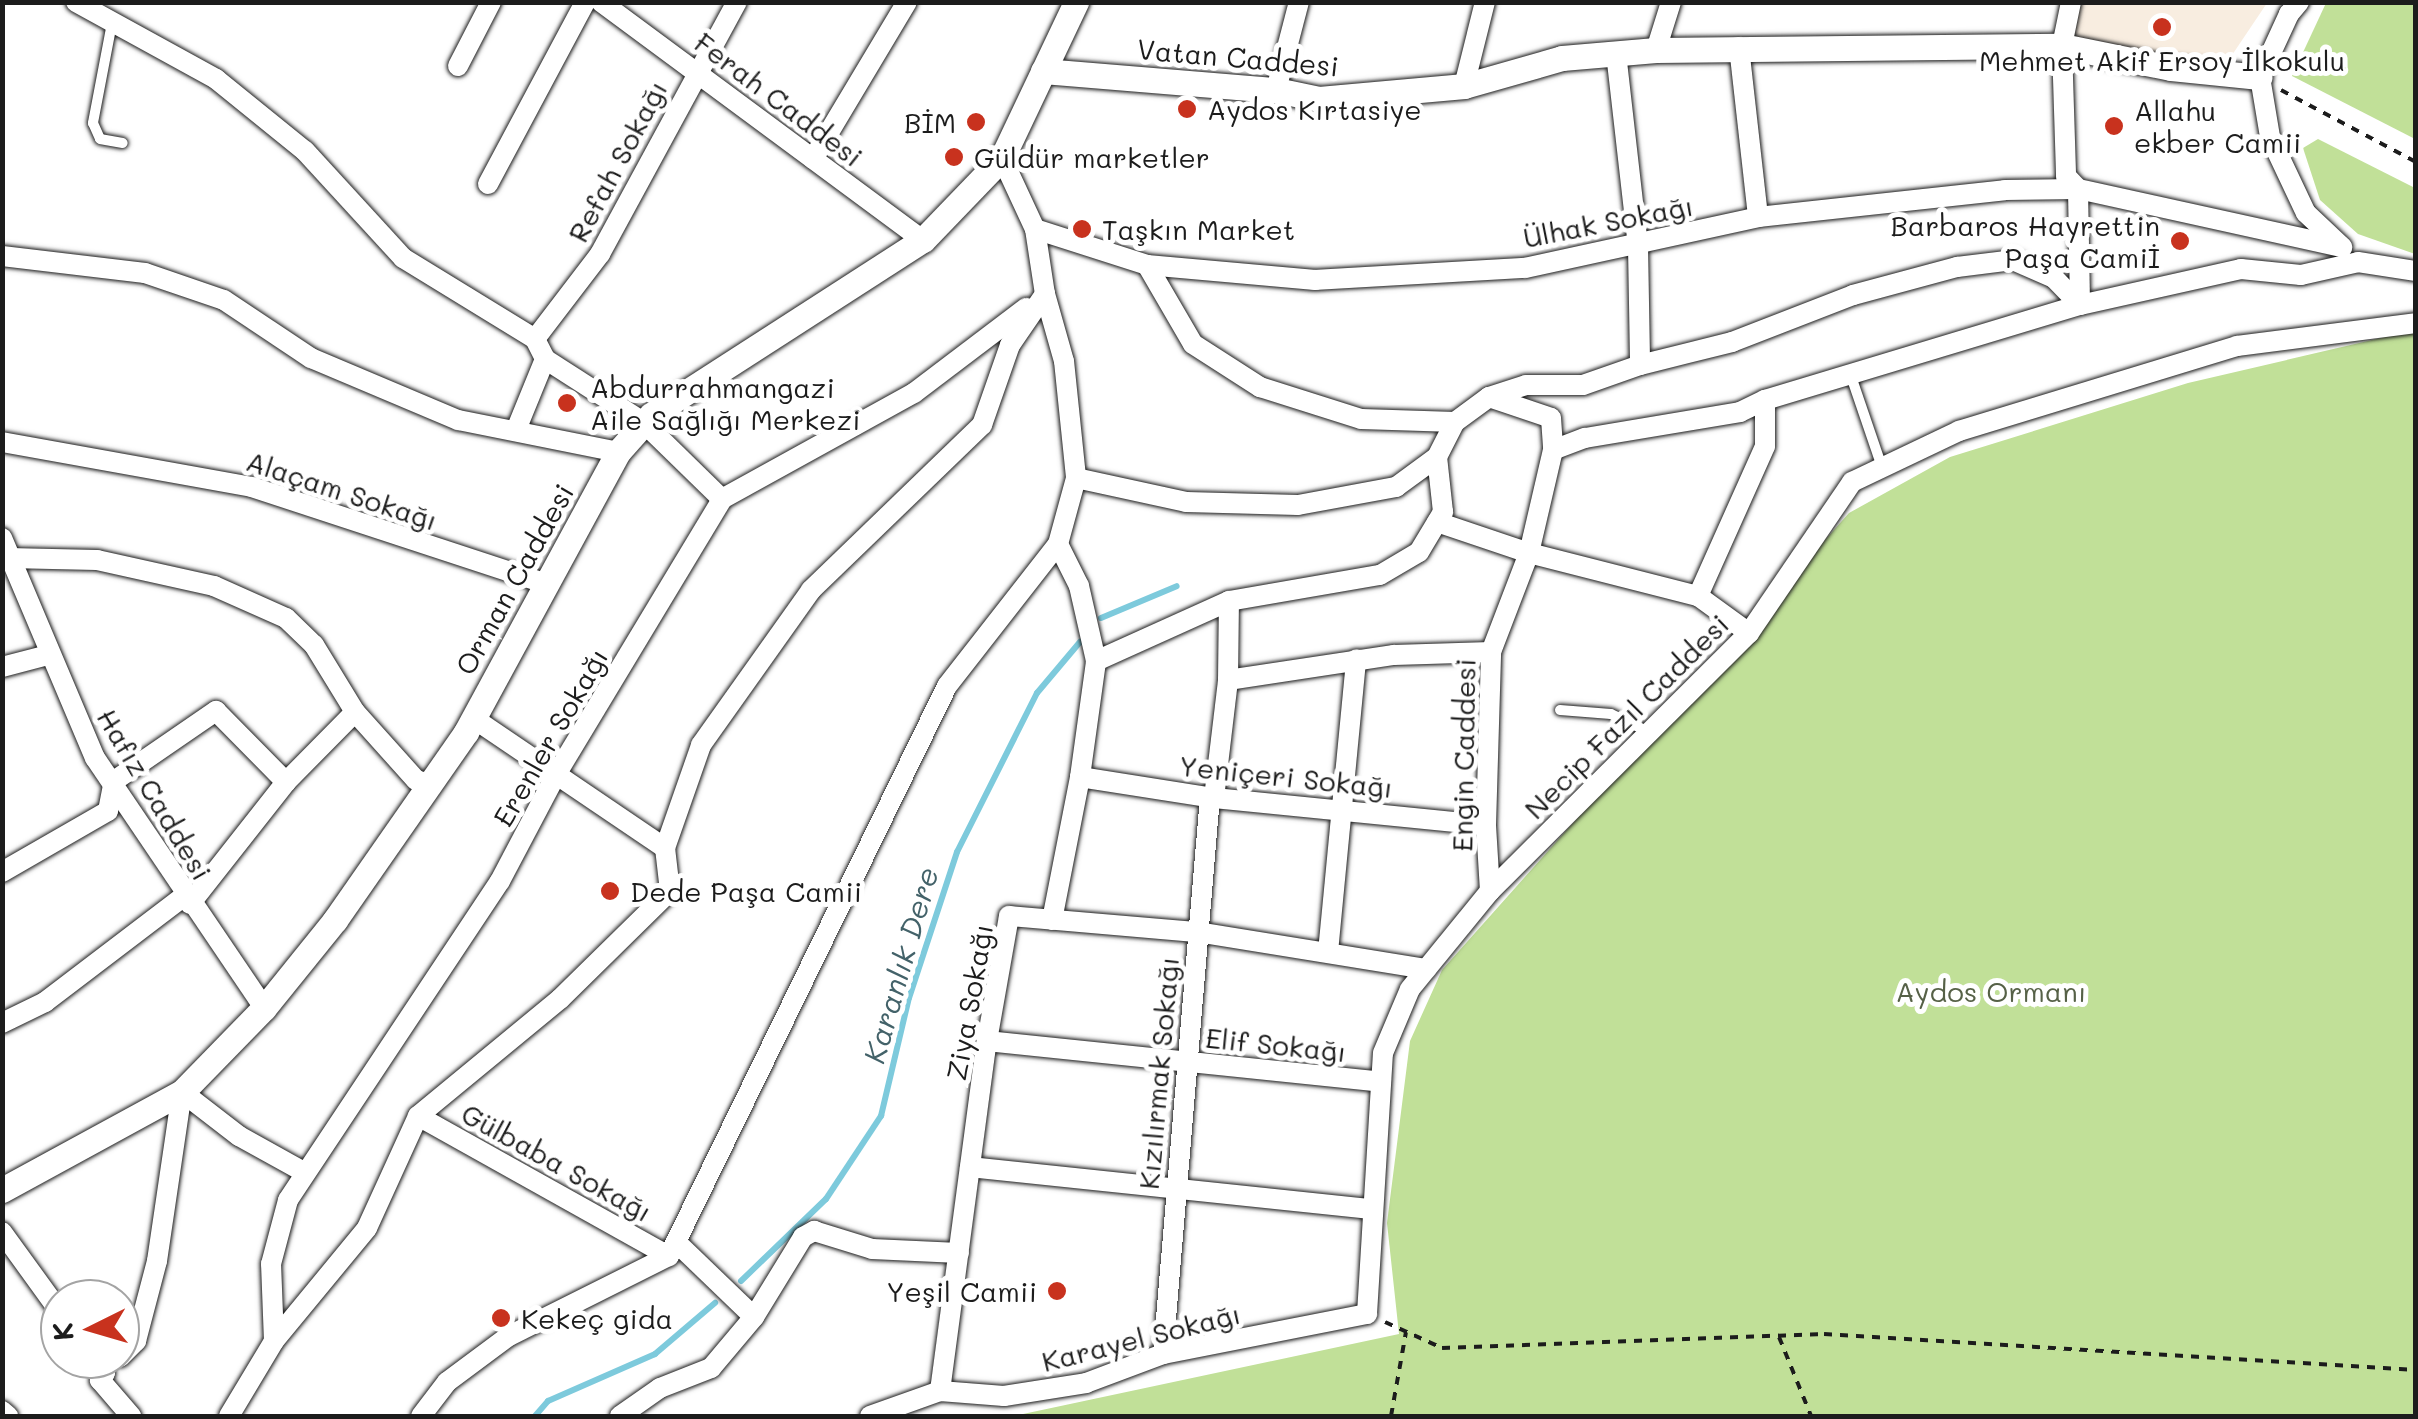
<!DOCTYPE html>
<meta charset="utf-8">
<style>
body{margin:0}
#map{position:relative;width:2418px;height:1419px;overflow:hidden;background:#fff;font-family:Mali,sans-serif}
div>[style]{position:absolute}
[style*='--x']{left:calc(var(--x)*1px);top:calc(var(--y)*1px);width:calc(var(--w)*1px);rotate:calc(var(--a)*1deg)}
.built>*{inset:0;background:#f8ede0}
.green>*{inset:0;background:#c1e098}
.stream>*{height:6px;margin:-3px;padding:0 3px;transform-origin:3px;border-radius:3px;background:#7dcadc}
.path>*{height:4px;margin-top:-2px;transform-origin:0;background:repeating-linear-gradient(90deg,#1c1c1c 0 8px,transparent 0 16px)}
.roads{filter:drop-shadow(0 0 2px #1c1c1c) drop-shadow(0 0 2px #1c1c1c)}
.service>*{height:10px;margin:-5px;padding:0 5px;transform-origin:5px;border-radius:5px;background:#fff}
.minor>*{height:20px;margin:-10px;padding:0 10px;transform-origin:10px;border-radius:10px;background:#fff}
.tertiary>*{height:25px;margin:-12.5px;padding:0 12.5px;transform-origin:12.5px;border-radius:12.5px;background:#fff}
.dots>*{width:28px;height:28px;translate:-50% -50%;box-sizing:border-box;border:5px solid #fff;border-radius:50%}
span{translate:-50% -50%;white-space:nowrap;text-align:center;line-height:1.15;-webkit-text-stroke:10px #fff;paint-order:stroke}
.street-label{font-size:28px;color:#1c1c1c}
.poi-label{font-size:28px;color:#1c1c1c}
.left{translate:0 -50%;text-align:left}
.right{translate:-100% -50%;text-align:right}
.park-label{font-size:28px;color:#566147}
.water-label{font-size:30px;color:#436269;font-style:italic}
.frame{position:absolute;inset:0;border:5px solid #1c1c1c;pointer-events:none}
.north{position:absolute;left:40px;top:1279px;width:100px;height:100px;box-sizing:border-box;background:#fff;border:2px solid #a4a4a4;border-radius:50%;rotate:265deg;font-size:28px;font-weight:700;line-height:40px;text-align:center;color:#1c1c1c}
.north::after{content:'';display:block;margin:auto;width:35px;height:45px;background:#c8321e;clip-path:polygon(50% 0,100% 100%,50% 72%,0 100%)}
</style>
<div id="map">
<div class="built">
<i style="clip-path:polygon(2082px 3px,2267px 3px,2224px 67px,2068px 36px)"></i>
</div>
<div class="green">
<i style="clip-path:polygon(2326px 3px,2415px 3px,2415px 139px,2292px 76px)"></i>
<i style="clip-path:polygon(2318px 139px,2415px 188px,2415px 254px,2358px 234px,2320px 200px,2303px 148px)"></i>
<i style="clip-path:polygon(2415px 330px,2415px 1416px,1014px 1416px,1399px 1334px,1387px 1223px,1410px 1041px,1442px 970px,1849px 513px,1950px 457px,2188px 383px)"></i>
</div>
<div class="stream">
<i style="--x:1101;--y:618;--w:82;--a:-22.8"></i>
<i style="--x:741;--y:1281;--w:118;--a:-44"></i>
<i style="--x:826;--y:1199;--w:100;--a:-56.5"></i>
<i style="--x:881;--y:1116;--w:121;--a:-76.7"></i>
<i style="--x:909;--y:998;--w:154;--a:-71.8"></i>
<i style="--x:957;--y:852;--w:178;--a:-63.3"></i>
<i style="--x:1037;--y:693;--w:67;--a:-49.9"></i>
<i style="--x:535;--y:1416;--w:20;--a:-49"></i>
<i style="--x:548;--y:1401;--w:117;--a:-23.7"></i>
<i style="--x:655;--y:1354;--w:79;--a:-40.4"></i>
</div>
<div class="path">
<i style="--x:2281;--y:90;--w:153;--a:28.1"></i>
<i style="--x:1385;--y:1322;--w:63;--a:24.5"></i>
<i style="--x:1442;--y:1348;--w:382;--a:-2.1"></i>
<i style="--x:1824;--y:1334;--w:593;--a:3.48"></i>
<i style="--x:1779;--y:1337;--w:85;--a:67.9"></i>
<i style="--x:1391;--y:1416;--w:85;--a:-79.9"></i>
</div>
<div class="roads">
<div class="service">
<i style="--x:112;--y:23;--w:102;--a:100.8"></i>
<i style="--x:93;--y:123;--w:17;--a:66"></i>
<i style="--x:100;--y:139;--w:23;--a:10"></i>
<i style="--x:1851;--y:376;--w:96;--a:71.2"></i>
<i style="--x:1560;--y:710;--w:51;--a:4.5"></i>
<i style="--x:1611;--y:714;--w:42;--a:25.3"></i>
</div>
<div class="minor">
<i style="--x:76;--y:2;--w:160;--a:28.8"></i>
<i style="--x:216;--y:79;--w:114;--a:39"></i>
<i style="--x:305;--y:151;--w:145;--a:47.5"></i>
<i style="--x:403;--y:258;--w:155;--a:31.5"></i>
<i style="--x:535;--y:339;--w:22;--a:63"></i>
<i style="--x:545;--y:359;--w:117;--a:32.7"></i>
<i style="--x:643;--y:422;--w:110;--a:44.3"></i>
<i style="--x:601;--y:2;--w:400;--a:36.5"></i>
<i style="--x:2071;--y:2;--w:45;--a:101.6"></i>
<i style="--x:2062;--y:46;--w:130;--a:88.2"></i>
<i style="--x:2066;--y:176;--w:18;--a:47"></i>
<i style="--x:2078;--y:189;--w:270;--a:12.4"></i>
<i style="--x:2299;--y:2;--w:16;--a:130"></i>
<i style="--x:2289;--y:14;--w:69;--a:114.7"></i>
<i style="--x:2260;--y:77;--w:61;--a:80.5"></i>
<i style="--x:2270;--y:137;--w:84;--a:64.7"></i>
<i style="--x:2306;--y:213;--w:50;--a:43.4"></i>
<i style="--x:1739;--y:47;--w:171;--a:83.6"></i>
<i style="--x:1656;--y:50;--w:50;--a:-72.6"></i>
<i style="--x:1616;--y:53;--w:194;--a:83.5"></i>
<i style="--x:1638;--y:246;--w:119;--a:89"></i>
<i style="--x:458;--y:66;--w:72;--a:-62.7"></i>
<i style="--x:1464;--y:86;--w:87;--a:-76"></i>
<i style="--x:1276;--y:90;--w:91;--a:-75.4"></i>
<i style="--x:1002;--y:158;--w:78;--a:65.1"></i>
<i style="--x:1035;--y:229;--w:66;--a:81.3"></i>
<i style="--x:1045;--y:294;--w:70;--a:74.2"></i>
<i style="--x:1064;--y:361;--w:118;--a:84.1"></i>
<i style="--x:1076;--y:478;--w:113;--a:12.3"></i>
<i style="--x:1186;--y:502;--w:112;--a:1.5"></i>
<i style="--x:1298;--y:505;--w:100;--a:-10.4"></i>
<i style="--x:1396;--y:487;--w:51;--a:-36.2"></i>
<i style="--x:1437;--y:457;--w:39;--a:-63"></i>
<i style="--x:1455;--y:422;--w:42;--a:-36.3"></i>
<i style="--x:1489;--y:397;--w:65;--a:18.7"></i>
<i style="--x:1551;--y:418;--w:32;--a:86"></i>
<i style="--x:1553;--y:450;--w:34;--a:-21"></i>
<i style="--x:1585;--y:438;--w:157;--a:-9.5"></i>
<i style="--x:1740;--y:412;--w:28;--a:-26"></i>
<i style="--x:1765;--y:400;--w:329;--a:-16.8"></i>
<i style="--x:2080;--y:305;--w:165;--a:-12.6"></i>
<i style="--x:2241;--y:269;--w:60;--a:5.7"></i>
<i style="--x:2301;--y:275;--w:58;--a:-12.8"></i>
<i style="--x:2358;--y:262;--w:59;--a:8.8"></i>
<i style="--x:813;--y:159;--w:183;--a:-59.1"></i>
<i style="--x:488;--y:184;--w:206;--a:-61.9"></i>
<i style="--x:1035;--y:229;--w:118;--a:17.8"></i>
<i style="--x:1147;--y:265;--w:91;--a:59.8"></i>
<i style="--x:1193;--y:344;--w:80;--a:32.7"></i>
<i style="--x:1260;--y:387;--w:106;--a:17.6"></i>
<i style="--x:1361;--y:419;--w:94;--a:1.8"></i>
<i style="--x:2;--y:256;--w:144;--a:6.8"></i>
<i style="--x:145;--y:273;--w:83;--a:18.9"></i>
<i style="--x:224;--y:300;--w:105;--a:33.7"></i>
<i style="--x:311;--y:358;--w:160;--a:22.9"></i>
<i style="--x:458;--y:420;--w:163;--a:11.3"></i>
<i style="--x:1147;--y:265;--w:169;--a:5.1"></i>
<i style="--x:1315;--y:280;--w:210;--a:-3.3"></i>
<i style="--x:1525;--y:268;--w:239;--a:-12.3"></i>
<i style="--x:1758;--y:217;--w:248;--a:-6.2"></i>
<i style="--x:2005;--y:190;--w:73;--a:-0.8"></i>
<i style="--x:2078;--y:189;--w:116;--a:89"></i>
<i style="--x:535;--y:339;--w:107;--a:-52.6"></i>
<i style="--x:600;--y:254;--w:287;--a:-61.5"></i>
<i style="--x:1489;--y:397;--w:39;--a:-18"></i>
<i style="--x:1526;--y:385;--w:57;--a:0"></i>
<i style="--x:1583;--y:385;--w:60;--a:-19.3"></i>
<i style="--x:1640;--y:365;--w:95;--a:-14"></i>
<i style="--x:1732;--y:342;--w:130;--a:-21.2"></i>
<i style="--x:1853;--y:295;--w:108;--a:-15.1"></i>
<i style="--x:1957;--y:267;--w:56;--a:-7.1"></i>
<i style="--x:2013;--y:260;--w:45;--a:23.7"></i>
<i style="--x:2054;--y:278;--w:37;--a:46"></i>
<i style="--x:516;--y:430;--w:77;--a:-67.8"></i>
<i style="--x:2;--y:442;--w:254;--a:10.2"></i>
<i style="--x:252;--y:487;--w:307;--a:18.2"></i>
<i style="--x:1437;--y:522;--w:97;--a:18.6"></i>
<i style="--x:1529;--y:553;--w:174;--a:14.3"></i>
<i style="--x:1698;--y:596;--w:63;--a:36"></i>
<i style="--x:2;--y:538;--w:239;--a:67.1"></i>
<i style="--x:95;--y:758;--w:302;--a:55.9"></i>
<i style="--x:1058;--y:544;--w:47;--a:63.4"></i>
<i style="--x:1079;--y:586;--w:77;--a:77.2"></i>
<i style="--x:8;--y:558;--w:89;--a:1.3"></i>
<i style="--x:97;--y:560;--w:120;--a:12.5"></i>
<i style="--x:214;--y:586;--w:79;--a:24"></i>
<i style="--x:286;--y:618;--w:39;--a:44"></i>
<i style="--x:314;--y:645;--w:79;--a:58.5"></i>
<i style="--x:355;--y:712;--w:91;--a:48.1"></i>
<i style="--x:416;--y:780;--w:15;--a:16"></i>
<i style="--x:1698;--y:596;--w:164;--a:-65.9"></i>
<i style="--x:1765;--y:446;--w:46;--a:-90"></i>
<i style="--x:2;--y:667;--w:48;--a:-14.6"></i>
<i style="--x:1228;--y:680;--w:168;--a:-8.6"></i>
<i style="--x:1394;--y:655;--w:97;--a:-1.8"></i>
<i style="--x:473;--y:718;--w:232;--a:34.1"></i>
<i style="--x:1080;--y:777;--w:136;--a:8.9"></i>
<i style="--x:1214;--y:798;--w:273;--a:5.7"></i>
<i style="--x:1214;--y:798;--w:119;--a:-83.2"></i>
<i style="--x:1228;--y:680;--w:79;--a:-89.3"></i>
<i style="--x:2;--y:872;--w:122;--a:-29.9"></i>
<i style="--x:108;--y:811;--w:31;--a:-79"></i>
<i style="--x:114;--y:781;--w:124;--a:-34.5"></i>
<i style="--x:216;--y:711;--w:100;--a:45.4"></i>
<i style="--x:1490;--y:891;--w:66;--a:-93.5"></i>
<i style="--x:1486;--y:825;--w:173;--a:-88.3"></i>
<i style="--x:1491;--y:652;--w:106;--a:-69"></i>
<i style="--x:1529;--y:553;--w:106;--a:-76.9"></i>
<i style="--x:190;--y:904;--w:155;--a:-51.8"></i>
<i style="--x:286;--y:782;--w:98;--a:-45.4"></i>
<i style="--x:1052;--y:920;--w:146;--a:-78.9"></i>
<i style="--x:1080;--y:777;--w:117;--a:-82.1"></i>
<i style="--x:1096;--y:661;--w:146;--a:-24.3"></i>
<i style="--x:1229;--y:601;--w:153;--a:-9.8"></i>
<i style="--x:1380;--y:575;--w:45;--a:-30.5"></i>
<i style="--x:1419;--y:552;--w:47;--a:-59"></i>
<i style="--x:1443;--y:512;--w:55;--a:-96.2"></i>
<i style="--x:1328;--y:952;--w:294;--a:-84.5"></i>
<i style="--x:2;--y:1023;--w:48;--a:-26"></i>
<i style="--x:45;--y:1002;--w:175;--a:-37.3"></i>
<i style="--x:987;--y:1041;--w:396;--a:5.9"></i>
<i style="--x:418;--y:1116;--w:287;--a:29.2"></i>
<i style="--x:970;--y:1167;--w:403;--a:6"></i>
<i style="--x:2;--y:1232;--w:99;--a:54.1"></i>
<i style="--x:676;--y:1242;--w:108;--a:43.9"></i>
<i style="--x:274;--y:1341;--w:77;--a:-92.2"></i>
<i style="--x:271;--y:1264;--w:66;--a:-75.1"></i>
<i style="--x:288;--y:1200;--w:383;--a:-56.4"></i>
<i style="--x:500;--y:881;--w:122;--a:-62.2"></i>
<i style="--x:557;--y:773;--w:320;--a:-58.9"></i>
<i style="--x:722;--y:499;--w:219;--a:-28.9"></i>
<i style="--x:914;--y:393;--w:141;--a:-37.2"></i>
<i style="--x:1163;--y:1354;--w:559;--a:-85.18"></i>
<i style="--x:120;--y:1357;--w:23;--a:-45"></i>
<i style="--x:136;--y:1341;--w:83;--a:-75.3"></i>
<i style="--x:157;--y:1261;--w:171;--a:-81.6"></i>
<i style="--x:182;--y:1092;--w:72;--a:37.7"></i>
<i style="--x:239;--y:1136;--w:74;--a:29"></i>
<i style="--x:95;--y:1359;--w:17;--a:54"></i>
<i style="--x:105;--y:1373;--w:9;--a:126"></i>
<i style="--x:100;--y:1380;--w:48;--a:49.3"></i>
<i style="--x:940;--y:1391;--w:353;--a:-82.4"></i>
<i style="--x:987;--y:1041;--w:127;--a:-80"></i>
<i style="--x:1009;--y:916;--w:189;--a:4.9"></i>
<i style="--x:1197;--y:932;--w:232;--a:9.2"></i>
<i style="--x:2;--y:1411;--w:8;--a:40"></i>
<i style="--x:229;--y:1416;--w:87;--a:-59"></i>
<i style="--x:274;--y:1341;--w:146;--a:-50.5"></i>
<i style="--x:367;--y:1228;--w:123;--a:-65.5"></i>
<i style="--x:418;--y:1116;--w:184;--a:-39.5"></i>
<i style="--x:560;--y:999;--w:154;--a:-44.5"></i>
<i style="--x:670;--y:891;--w:43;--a:-96.6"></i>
<i style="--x:665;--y:848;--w:109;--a:-70.7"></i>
<i style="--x:701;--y:745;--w:190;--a:-54.6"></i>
<i style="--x:811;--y:590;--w:238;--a:-44"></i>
<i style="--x:982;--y:425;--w:85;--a:-70.7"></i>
<i style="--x:1010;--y:345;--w:62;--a:-55.5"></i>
<i style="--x:421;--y:1416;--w:43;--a:-52.6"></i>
<i style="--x:447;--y:1382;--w:77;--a:-36.6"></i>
<i style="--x:509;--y:1336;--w:179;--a:-26.6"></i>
<i style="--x:669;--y:1256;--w:634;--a:-64"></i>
<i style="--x:947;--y:686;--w:180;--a:-52"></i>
<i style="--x:1058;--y:544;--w:68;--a:-74.7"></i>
<i style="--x:620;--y:1416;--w:49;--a:-35"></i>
<i style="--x:660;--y:1388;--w:55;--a:-21.4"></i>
<i style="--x:711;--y:1368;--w:67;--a:-49.9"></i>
<i style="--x:754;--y:1317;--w:94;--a:-58.5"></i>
<i style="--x:803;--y:1237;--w:13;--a:-29"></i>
<i style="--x:814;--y:1231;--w:61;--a:17.2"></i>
<i style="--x:872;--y:1249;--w:87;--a:2.6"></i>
<i style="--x:870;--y:1416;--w:74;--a:-19.7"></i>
<i style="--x:940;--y:1391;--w:64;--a:4.5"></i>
<i style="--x:1004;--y:1396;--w:83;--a:-9"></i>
<i style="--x:1086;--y:1383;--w:82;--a:-20.6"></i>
<i style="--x:1163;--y:1354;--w:208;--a:-11.1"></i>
<i style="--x:1367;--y:1314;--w:261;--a:-86.5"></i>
<i style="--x:1383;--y:1053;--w:69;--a:-67.1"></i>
<i style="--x:1410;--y:989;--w:127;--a:-50.8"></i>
<i style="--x:1490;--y:891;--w:366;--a:-44.9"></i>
<i style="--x:1749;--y:633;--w:183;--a:-55.7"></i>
<i style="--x:1852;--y:482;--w:119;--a:-25.5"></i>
<i style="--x:1959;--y:431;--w:291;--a:-17"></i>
<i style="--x:2237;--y:346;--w:180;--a:-7.3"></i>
</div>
<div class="tertiary">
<i style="--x:1043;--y:71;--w:234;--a:4.7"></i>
<i style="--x:1276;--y:90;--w:44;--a:11.8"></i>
<i style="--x:1319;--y:99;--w:146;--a:-5.1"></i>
<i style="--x:1464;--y:86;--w:102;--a:-15.9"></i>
<i style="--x:1562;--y:58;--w:94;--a:-4.9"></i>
<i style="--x:1656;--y:50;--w:406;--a:-0.6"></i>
<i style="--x:2062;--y:46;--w:111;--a:11.4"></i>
<i style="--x:2171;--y:68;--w:89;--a:5.8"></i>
<i style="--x:2;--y:1190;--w:205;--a:-28.6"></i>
<i style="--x:182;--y:1092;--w:117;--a:-45.7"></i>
<i style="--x:264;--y:1008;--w:113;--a:-51.1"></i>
<i style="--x:335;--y:920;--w:229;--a:-55.1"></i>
<i style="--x:466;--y:732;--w:319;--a:-61.5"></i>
<i style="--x:618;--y:452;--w:50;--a:-48.3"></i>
<i style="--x:651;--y:415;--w:323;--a:-32.8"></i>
<i style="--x:923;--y:240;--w:114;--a:-46.1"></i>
<i style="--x:1002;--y:158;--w:173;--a:-64.6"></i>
</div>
</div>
<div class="dots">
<i style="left:2162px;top:27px;background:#c8321e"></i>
<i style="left:1187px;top:109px;background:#c8321e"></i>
<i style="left:976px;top:122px;background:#c8321e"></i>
<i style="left:2114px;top:126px;background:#c8321e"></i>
<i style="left:954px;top:157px;background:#c8321e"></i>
<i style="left:1082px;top:229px;background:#c8321e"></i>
<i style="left:2180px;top:241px;background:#c8321e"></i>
<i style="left:567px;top:403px;background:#c8321e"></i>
<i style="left:610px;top:891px;background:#c8321e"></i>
<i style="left:1057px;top:1291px;background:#c8321e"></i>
<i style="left:501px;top:1318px;background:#c8321e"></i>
</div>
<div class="street-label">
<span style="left:1238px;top:57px;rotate:5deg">Vatan Caddesi</span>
<span style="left:779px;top:99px;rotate:37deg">Ferah Caddesi</span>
<span style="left:617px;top:161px;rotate:-62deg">Refah Sokağı</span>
<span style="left:1608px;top:221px;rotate:-11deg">Ülhak Sokağı</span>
<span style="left:342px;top:490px;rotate:18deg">Alaçam Sokağı</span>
<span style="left:514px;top:579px;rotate:-61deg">Orman Caddesi</span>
<span style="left:1626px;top:716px;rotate:-45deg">Necip Fazıl Caddesi</span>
<span style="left:550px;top:737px;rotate:-60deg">Erenler Sokağı</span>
<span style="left:1463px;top:755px;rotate:-89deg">Engin Caddesi</span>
<span style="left:1286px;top:776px;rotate:6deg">Yeniçeri Sokağı</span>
<span style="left:155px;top:794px;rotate:59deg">Hafız Caddesi</span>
<span style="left:969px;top:1002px;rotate:-80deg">Ziya Sokağı</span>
<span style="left:1276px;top:1044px;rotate:6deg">Elif Sokağı</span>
<span style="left:1158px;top:1073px;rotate:-85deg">Kızılırmak Sokağı</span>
<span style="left:557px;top:1162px;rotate:29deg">Gülbaba Sokağı</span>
<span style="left:1141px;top:1337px;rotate:-14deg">Karayel Sokağı</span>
</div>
<div class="poi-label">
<span style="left:2162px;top:60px">Mehmet Akif Ersoy İlkokulu</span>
<span class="left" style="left:1207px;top:109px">Aydos Kırtasiye</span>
<span class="left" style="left:2134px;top:126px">Allahu<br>ekber Camii</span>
<span class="right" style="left:956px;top:122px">BİM</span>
<span class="left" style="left:974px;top:157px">Güldür marketler</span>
<span class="right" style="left:2160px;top:241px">Barbaros Hayrettin<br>Paşa Camiİ</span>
<span class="left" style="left:1102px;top:229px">Taşkın Market</span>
<span class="left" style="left:590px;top:403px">Abdurrahmangazi<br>Aile Sağlığı Merkezi</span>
<span class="left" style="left:630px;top:891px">Dede Paşa Camii</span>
<span class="right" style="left:1037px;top:1291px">Yeşil Camii</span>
<span class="left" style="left:521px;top:1318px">Kekeç gida</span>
</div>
<div class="park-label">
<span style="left:1991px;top:991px">Aydos Ormanı</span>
</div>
<div class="water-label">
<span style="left:900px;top:965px;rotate:-74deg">Karanlık Dere</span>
</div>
<div class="frame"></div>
<div class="north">K</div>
</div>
